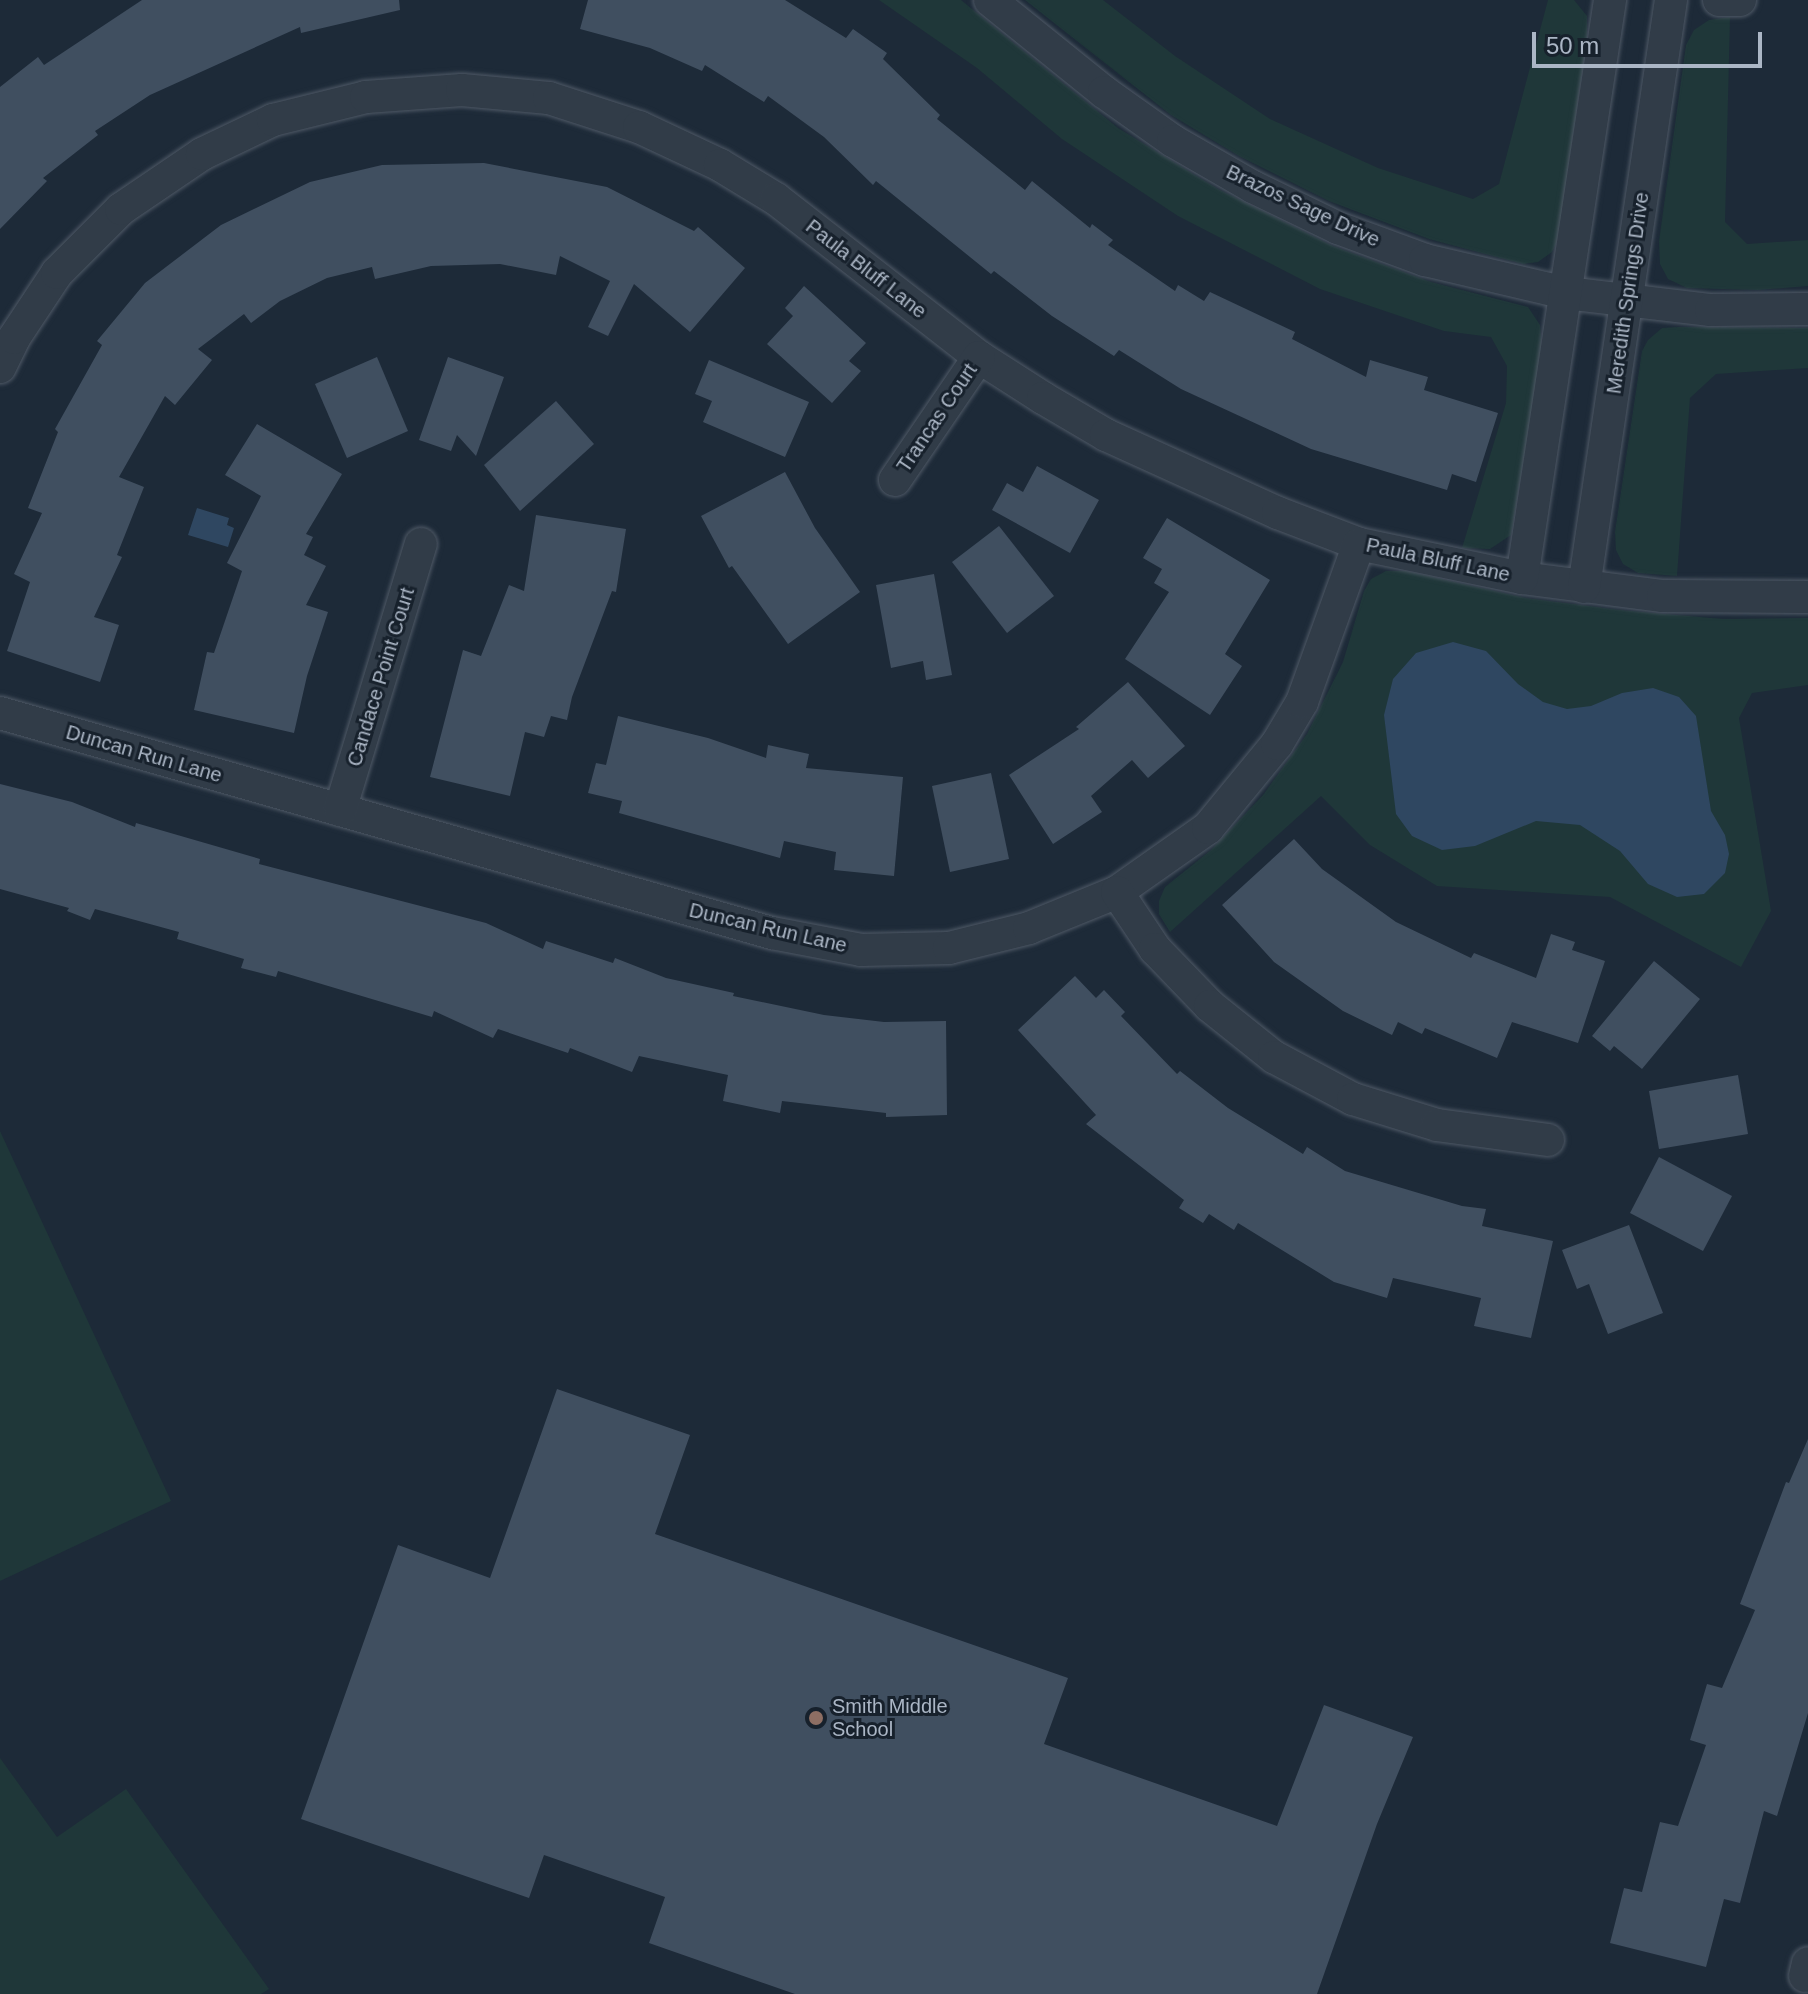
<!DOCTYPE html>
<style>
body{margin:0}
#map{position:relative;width:1808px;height:1994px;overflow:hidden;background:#1d2a38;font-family:Arial,sans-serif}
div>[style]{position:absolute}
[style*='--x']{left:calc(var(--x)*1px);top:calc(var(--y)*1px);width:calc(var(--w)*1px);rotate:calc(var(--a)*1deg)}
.green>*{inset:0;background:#1f3739}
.water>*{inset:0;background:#2f4761}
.building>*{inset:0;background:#404f60}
.roads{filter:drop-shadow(0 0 2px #4f5966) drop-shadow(0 0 2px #4f5966)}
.minor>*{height:32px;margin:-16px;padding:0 16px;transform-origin:16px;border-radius:16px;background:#313c48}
.dots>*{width:22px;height:22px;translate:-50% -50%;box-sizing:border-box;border:4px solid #17212c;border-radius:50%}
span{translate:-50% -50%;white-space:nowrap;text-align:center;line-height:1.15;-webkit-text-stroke:6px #17212c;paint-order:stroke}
.street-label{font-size:20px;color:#abb6c5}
.poi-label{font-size:20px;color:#abb6c5}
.left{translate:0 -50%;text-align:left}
.scale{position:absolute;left:1532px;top:32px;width:230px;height:36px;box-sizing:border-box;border:4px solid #abb6c5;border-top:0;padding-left:10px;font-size:24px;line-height:28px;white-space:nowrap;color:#abb6c5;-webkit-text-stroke:6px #17212c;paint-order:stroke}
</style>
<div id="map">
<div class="green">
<i style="clip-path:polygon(879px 0,961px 0,1118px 128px,1218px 189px,1333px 246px,1431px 282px,1528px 307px,1540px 325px,1542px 351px,1511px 535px,1490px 549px,1462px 548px,1506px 403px,1507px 366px,1491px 337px,1444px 331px,1320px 289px,1178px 216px,1062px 139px,977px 68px)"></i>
<i style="clip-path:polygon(1025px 0,1103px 0,1175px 56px,1270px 119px,1378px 168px,1473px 199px,1499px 184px,1548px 0,1574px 0,1587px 16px,1587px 38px,1558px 240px,1552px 252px,1538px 262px,1523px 264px,1429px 239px,1329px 201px,1239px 156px,1171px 115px)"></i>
<i style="clip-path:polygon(1730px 17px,1725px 222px,1747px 244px,1808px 240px,1808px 286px,1758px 290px,1687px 288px,1668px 279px,1660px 264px,1659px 241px,1686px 45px,1694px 30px,1709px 20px)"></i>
<i style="clip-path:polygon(1678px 327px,1808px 328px,1808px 368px,1716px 374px,1690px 398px,1677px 576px,1638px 573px,1623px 564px,1616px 550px,1615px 532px,1642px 351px,1648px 340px,1662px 328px)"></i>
<i style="clip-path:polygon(1386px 571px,1406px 571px,1526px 598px,1620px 610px,1723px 619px,1808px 618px,1808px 685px,1752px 693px,1739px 718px,1771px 911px,1741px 967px,1610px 897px,1437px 886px,1370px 845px,1321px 796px,1170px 932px,1159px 914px,1159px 901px,1165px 887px,1211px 850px,1263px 795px,1307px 734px,1343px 662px,1364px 591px,1371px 579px)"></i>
<i style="clip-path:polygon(0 1131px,171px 1501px,0 1581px)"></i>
<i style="clip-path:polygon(0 1758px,57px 1837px,126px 1789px,269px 1989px,261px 1994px,0 1994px)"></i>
</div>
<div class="water">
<i style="clip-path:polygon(197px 508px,229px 518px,227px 525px,234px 528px,228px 547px,188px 535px)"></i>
<i style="clip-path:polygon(1453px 642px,1486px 651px,1518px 684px,1543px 702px,1567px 709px,1591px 706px,1622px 693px,1653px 688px,1679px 697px,1696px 716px,1711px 811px,1725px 835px,1729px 854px,1725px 873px,1704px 894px,1677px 897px,1648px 884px,1620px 851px,1580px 825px,1536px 821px,1475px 846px,1442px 850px,1412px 836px,1396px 814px,1384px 715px,1393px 679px,1416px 653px)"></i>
</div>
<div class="building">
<i style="clip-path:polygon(142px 0,399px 0,400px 10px,301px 33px,300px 27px,150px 95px,95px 131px,98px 135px,43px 178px,47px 181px,0 229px,0 87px,38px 57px,44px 65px)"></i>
<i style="clip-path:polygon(588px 0,785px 0,846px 38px,853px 29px,887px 53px,883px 59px,940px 115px,937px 119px,1025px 190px,1032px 181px,1090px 228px,1092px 224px,1113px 240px,1108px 245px,1175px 291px,1178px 285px,1204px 301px,1210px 292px,1295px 332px,1292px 339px,1366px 377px,1370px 360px,1428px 377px,1424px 390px,1498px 413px,1476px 482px,1452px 474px,1447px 490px,1311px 449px,1181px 389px,1119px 350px,1114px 356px,1052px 316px,994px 271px,991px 274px,876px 181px,873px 185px,824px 137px,768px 96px,764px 102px,705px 65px,702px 71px,650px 48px,580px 29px)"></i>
<i style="clip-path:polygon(484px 163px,607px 187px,694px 231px,698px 227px,745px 268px,690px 332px,634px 284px,608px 336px,588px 327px,610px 281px,560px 256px,556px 275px,500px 264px,431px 266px,375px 279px,372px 267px,327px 278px,280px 301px,251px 323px,244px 314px,198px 349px,212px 360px,175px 405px,165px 396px,119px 477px,144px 487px,117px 555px,122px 557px,94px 617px,119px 625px,100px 682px,7px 651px,30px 582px,14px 574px,42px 513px,28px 508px,58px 432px,55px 429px,102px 345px,97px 341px,145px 283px,221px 225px,310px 182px,382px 165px)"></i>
<i style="clip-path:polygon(804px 286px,866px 343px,849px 361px,861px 371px,832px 403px,767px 344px,793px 316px,785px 308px)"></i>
<i style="clip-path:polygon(377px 357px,408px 431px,347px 458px,315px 384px)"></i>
<i style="clip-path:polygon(448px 357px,504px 377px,476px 456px,457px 435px,451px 451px,419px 440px)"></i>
<i style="clip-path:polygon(709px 360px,809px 402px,785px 457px,703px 422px,712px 401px,695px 394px)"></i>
<i style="clip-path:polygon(556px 401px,594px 444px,520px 511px,484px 465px)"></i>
<i style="clip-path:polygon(257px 424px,342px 474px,306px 534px,313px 537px,304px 555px,326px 566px,306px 605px,328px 612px,307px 676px,294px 733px,194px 710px,207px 652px,214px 653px,242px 571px,227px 563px,261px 496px,225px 475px)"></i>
<i style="clip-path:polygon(1037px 466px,1099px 500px,1070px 553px,992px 510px,1007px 483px,1023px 492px)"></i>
<i style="clip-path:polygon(785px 472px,815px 528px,860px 592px,788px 644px,732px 566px,729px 568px,701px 516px)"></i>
<i style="clip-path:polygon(536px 515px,626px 529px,616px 592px,612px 591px,572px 697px,567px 720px,551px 716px,544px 737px,525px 732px,510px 796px,430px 777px,463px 650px,481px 656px,509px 585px,524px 591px)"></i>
<i style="clip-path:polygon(1167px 518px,1270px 580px,1225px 654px,1242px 666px,1210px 715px,1125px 659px,1169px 592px,1154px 583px,1162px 569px,1143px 558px)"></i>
<i style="clip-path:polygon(999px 526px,1054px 596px,1007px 633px,952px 562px)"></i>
<i style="clip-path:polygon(934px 574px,952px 675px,926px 680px,923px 661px,891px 668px,876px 585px)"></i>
<i style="clip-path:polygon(1128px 682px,1185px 746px,1148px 778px,1132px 760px,1091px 796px,1102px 812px,1053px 844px,1009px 775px,1079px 729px,1076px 727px)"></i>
<i style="clip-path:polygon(618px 716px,708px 738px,766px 758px,768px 745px,809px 754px,806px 768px,903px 777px,894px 876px,834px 870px,836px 852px,784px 841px,780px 858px,619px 813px,622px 801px,588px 793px,596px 763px,606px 765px)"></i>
<i style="clip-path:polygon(991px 773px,1009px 859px,950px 872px,932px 786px)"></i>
<i style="clip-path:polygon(0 784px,72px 802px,135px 827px,136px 823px,260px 859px,259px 864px,486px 923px,543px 949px,546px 941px,613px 963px,615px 958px,666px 978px,734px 993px,733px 996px,824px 1015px,884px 1022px,946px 1021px,947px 1115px,886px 1117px,886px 1113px,782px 1101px,780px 1113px,723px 1101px,728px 1075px,639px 1056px,632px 1072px,570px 1048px,568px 1053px,498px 1029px,493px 1038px,434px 1011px,432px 1017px,278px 971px,276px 977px,241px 968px,244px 959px,177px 939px,179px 932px,95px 909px,90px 920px,67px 911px,69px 908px,0 889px)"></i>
<i style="clip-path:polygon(1294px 839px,1322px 869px,1396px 922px,1471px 958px,1474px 953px,1536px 978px,1551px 934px,1575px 942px,1572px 950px,1605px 961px,1578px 1043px,1512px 1022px,1497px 1058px,1425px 1028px,1422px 1034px,1398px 1022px,1392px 1035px,1343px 1011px,1274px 962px,1222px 905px)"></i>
<i style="clip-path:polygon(1654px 961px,1700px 999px,1642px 1069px,1614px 1046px,1610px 1051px,1592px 1036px)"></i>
<i style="clip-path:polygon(1075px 976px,1096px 998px,1104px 990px,1125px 1012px,1121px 1016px,1177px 1074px,1180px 1071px,1228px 1108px,1303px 1154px,1307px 1147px,1345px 1171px,1462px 1206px,1486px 1209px,1482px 1226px,1553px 1241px,1531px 1338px,1474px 1326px,1481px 1298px,1393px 1278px,1387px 1298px,1334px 1282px,1238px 1223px,1234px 1230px,1209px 1214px,1203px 1223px,1179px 1208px,1184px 1200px,1086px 1124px,1096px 1115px,1018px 1030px)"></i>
<i style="clip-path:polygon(1738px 1075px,1748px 1134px,1659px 1149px,1649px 1091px)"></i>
<i style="clip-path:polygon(1659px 1157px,1732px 1196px,1703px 1251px,1630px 1213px)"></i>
<i style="clip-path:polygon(1629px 1225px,1663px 1313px,1608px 1334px,1589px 1284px,1577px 1289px,1562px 1250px)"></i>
<i style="clip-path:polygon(557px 1389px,690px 1435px,655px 1534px,1068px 1678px,1044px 1744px,1277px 1826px,1324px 1705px,1413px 1737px,1377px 1824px,1317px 1994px,795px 1994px,649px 1943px,665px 1897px,544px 1855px,529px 1898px,301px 1819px,398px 1545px,490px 1578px)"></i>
<i style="clip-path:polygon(1808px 1439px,1808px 1713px,1777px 1816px,1764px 1811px,1740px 1903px,1724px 1899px,1706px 1967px,1610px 1943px,1624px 1888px,1642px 1892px,1660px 1822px,1678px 1826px,1706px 1745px,1690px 1740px,1707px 1684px,1722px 1688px,1755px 1610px,1740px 1604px,1786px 1482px,1789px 1483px)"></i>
</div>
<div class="roads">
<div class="minor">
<i style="--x:990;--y:0;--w:146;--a:38.9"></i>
<i style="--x:1104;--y:92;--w:85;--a:35.4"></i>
<i style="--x:1173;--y:141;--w:92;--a:29.9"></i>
<i style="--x:1253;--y:187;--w:94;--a:25.8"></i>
<i style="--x:1338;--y:228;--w:93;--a:20.2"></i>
<i style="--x:1425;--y:260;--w:145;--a:13.2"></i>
<i style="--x:1566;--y:293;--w:146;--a:6.7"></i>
<i style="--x:1711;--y:310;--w:97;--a:-0.6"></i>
<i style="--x:1719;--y:0;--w:21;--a:0"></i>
<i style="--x:0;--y:367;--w:32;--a:-64"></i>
<i style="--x:14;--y:338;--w:78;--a:-56.5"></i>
<i style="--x:57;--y:273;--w:91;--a:-45"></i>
<i style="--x:121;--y:209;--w:98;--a:-34.2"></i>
<i style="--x:202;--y:154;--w:79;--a:-25.6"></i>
<i style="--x:273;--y:120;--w:96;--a:-13.9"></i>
<i style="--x:366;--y:97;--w:96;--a:-4.2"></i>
<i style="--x:462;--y:90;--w:87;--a:5.3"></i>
<i style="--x:549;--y:98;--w:95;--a:17.9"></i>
<i style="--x:639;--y:127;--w:89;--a:25.1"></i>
<i style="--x:720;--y:165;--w:66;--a:31.3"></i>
<i style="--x:776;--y:199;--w:257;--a:37.9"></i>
<i style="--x:979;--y:357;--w:76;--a:32.6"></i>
<i style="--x:1043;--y:398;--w:73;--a:30.4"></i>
<i style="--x:1106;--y:435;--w:189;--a:24.4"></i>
<i style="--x:1278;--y:513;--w:87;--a:20.9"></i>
<i style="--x:1359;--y:544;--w:167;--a:11.8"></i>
<i style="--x:1522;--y:578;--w:142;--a:7.3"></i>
<i style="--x:1663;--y:596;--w:145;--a:0.4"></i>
<i style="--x:895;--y:480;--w:149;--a:-55.7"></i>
<i style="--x:1522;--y:578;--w:585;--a:-81.34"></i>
<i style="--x:1584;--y:587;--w:593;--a:-81.57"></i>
<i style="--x:0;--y:713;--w:803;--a:15.91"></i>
<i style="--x:772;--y:933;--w:91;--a:10.8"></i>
<i style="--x:861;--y:950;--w:88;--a:-1.3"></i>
<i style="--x:949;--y:948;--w:82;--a:-14"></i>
<i style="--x:1029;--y:928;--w:95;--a:-22.2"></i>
<i style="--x:1117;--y:892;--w:111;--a:-35.1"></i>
<i style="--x:1208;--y:828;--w:109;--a:-50.6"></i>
<i style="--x:1277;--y:744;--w:49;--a:-59.2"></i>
<i style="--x:1302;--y:702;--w:168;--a:-70.2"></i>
<i style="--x:340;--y:810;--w:278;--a:-73.1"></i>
<i style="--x:1117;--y:892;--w:69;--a:56.3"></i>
<i style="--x:1155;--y:949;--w:79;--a:46"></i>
<i style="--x:1210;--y:1006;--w:82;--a:38.6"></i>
<i style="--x:1274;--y:1057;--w:89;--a:28"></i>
<i style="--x:1353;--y:1099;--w:88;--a:17.2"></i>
<i style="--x:1437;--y:1125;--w:112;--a:7.7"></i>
<i style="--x:1805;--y:1976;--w:13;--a:-77"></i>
</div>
</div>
<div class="dots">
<i style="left:816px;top:1718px;background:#8d6e63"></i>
</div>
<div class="street-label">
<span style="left:1303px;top:206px;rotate:25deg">Brazos Sage Drive</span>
<span style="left:866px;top:269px;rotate:38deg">Paula Bluff Lane</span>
<span style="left:1628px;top:293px;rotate:-82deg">Meredith Springs Drive</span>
<span style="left:937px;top:418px;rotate:-56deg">Trancas Court</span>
<span style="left:1438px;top:560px;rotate:12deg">Paula Bluff Lane</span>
<span style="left:381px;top:677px;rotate:-73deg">Candace Point Court</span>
<span style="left:144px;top:754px;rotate:16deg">Duncan Run Lane</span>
<span style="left:768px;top:928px;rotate:13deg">Duncan Run Lane</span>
</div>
<div class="poi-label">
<span class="left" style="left:832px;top:1718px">Smith Middle<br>School</span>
</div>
<div class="scale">50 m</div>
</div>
